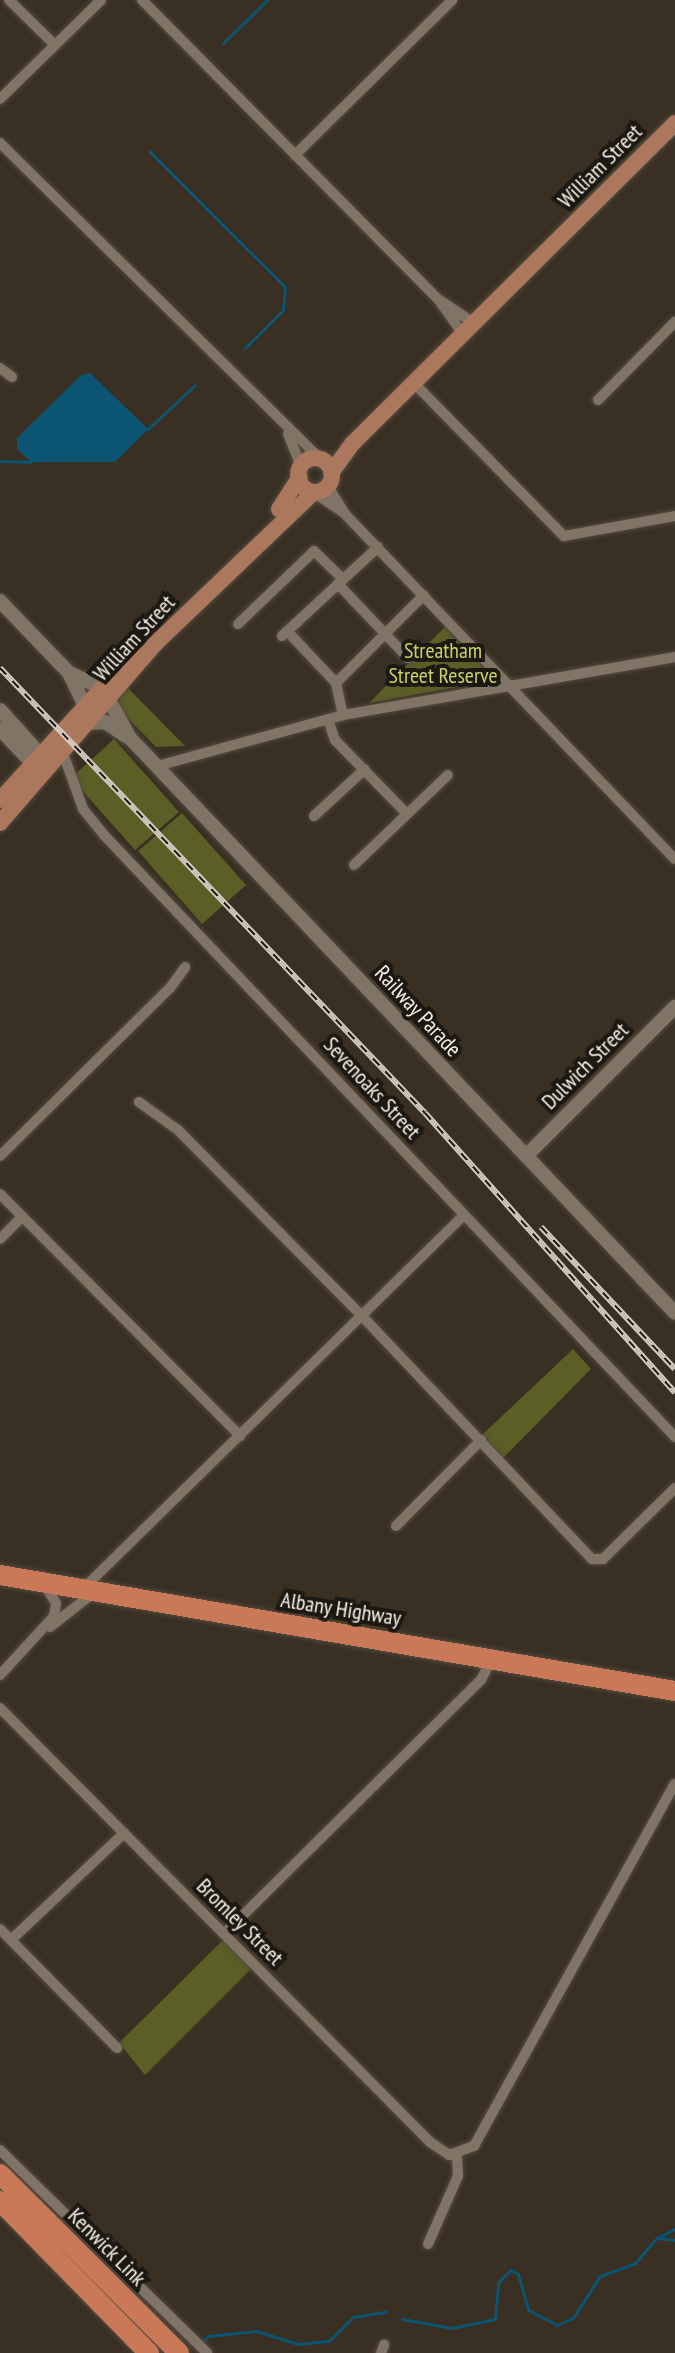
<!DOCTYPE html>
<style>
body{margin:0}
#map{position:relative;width:675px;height:2353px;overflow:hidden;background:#392f22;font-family:"PT Sans Narrow",sans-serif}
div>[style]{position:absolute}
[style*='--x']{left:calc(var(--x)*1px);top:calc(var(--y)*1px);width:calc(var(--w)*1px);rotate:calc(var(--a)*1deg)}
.green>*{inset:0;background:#5b5f25}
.water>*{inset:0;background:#0b5572}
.stream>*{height:3px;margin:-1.5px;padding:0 1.5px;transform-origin:1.5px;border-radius:1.5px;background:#0b5572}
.roads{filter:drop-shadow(0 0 2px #544b40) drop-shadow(0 0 2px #544b40)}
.street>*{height:10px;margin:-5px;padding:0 5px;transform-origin:5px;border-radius:5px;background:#7f7466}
.secondary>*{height:14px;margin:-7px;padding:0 7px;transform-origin:7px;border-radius:7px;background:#7f7466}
.primary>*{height:16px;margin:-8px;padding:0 8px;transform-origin:8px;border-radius:8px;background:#ab775d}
.primary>.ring{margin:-8px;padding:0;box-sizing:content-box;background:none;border:16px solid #ab775d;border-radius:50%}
.highway>*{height:20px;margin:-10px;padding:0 10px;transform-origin:10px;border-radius:10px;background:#c97957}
.rail>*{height:6px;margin-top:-3px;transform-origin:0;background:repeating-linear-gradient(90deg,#1c1812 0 9px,#d3cbc2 0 18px);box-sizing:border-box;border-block:2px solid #d3cbc2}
span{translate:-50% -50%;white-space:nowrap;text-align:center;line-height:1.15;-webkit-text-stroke:8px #1c1812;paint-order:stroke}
.street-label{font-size:22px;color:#f8f1e9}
.park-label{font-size:22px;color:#cad165}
</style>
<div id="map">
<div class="green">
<i style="clip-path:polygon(445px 627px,484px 668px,479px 683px,369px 703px)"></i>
<i style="clip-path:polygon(127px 687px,185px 746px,156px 747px,118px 708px,116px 701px)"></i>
<i style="clip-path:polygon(114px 739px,179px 812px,135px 850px,71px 778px)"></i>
<i style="clip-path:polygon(182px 813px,246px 885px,202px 924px,138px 851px)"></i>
<i style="clip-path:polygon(573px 1349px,591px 1369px,503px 1458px,481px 1436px)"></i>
<i style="clip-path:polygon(223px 1940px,251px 1969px,145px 2075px,119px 2043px)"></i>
</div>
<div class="water">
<i style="clip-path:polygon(90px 373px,148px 429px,115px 462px,31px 462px,17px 449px,17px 438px,81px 375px)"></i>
</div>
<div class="stream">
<i style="--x:223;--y:43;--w:62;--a:-44.3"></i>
<i style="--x:149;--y:151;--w:192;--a:45"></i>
<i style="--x:285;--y:287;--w:23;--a:95"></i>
<i style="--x:283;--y:310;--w:54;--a:135"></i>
<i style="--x:148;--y:429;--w:64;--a:-43.1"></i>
<i style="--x:0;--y:461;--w:31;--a:2"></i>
<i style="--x:659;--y:2238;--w:16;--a:7"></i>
<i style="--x:402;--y:2319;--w:51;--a:10.2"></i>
<i style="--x:452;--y:2328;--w:44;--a:-11.8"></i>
<i style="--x:495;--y:2319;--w:37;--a:-85"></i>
<i style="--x:498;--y:2282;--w:18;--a:-43"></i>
<i style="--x:511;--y:2270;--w:8;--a:30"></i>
<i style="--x:518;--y:2274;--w:37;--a:74"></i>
<i style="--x:528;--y:2310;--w:33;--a:27"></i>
<i style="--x:557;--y:2325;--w:17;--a:-24"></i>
<i style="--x:573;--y:2318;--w:50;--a:-57.3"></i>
<i style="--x:600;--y:2276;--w:37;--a:-20"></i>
<i style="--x:635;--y:2263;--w:33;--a:-49"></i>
<i style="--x:657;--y:2238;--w:20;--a:-27"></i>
<i style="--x:201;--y:2343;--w:10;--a:-45"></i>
<i style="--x:208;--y:2336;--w:48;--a:-5.9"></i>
<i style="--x:256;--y:2331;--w:44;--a:17.2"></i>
<i style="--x:298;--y:2344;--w:31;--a:-6"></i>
<i style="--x:329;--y:2341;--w:34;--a:-45"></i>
<i style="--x:353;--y:2317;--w:33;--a:-9"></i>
</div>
<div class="roads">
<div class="street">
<i style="--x:9;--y:0;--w:64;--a:44.4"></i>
<i style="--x:142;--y:0;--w:422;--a:45.3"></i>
<i style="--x:439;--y:300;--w:42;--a:54.8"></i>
<i style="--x:0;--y:99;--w:141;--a:-44.4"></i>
<i style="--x:0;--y:143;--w:445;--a:44.6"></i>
<i style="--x:295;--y:155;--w:221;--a:-44.6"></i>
<i style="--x:441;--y:301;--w:40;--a:34"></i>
<i style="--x:0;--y:368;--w:15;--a:37"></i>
<i style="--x:414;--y:383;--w:214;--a:45.6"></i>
<i style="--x:564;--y:536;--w:113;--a:-10.2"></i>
<i style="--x:598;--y:400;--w:110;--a:-45.4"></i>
<i style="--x:288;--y:434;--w:38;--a:68"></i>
<i style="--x:327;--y:485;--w:34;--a:58"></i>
<i style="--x:345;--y:514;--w:477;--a:46.3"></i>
<i style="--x:316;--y:494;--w:32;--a:34"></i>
<i style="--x:338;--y:584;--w:102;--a:46.6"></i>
<i style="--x:238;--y:624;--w:105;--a:-43.8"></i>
<i style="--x:314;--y:551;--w:40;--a:44"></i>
<i style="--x:287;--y:631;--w:71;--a:46.7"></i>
<i style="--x:336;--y:683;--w:33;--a:78"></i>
<i style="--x:282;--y:636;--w:131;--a:-42.8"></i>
<i style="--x:336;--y:683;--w:124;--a:-45"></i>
<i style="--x:328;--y:719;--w:22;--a:72"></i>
<i style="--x:335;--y:740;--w:103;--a:45.8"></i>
<i style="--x:63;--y:753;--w:59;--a:70.3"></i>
<i style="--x:83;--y:809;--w:33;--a:51"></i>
<i style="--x:104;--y:835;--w:830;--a:46.51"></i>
<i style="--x:157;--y:766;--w:193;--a:-15.3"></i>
<i style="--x:343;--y:715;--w:337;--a:-9.9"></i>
<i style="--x:314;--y:816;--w:69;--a:-42.7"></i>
<i style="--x:354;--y:865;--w:130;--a:-43.8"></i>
<i style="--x:139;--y:1102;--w:48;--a:35.7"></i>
<i style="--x:178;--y:1130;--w:262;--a:45.3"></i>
<i style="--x:362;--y:1316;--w:335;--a:46.6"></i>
<i style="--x:592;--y:1559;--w:11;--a:0"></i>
<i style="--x:603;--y:1559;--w:101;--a:-44.6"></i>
<i style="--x:0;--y:1156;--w:239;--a:-44.7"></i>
<i style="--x:170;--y:988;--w:26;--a:-54"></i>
<i style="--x:0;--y:1194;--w:341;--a:45.2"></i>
<i style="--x:0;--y:1239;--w:31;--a:-45"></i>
<i style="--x:396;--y:1526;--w:121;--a:-45.3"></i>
<i style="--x:89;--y:1583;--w:524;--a:-44.46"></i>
<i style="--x:50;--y:1627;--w:53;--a:-38.2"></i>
<i style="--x:0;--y:1675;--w:80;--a:-47.5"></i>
<i style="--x:54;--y:1616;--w:13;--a:-81"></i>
<i style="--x:56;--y:1603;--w:19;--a:-122"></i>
<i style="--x:0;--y:1708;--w:611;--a:45.27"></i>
<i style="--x:430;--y:2142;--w:23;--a:34"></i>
<i style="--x:449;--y:2155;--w:27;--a:-20"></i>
<i style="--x:474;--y:2146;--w:414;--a:-61"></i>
<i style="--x:0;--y:1929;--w:167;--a:45.5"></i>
<i style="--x:224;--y:1934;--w:361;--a:-44.7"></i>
<i style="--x:481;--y:1680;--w:25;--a:-63"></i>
<i style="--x:11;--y:1940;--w:156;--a:-43.4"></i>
<i style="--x:0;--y:2150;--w:290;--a:44.4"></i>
<i style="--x:428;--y:2244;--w:74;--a:-66.2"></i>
<i style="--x:458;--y:2176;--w:21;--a:-93"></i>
<i style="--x:381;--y:2353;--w:9;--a:-69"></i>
</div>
<div class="secondary">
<i style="--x:0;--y:601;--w:100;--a:46.2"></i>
<i style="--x:69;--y:673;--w:34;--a:24"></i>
<i style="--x:69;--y:673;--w:34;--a:64"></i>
<i style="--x:108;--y:698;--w:46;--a:61.2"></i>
<i style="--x:130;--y:738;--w:792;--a:46.53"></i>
<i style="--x:0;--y:710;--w:72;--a:47.8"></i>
<i style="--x:87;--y:723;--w:18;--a:-3"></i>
<i style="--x:105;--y:722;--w:25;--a:34"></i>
<i style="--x:0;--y:729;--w:55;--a:46.5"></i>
<i style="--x:526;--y:1156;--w:211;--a:-45"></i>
</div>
<div class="primary">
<i class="ring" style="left:298px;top:458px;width:18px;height:18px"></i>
<i style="--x:331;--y:473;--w:37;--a:-54"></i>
<i style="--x:353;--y:443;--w:454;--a:-44.8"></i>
<i style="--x:279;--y:509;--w:38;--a:-57"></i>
<i style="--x:0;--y:800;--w:200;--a:-47.6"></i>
<i style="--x:0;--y:823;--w:238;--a:-49.1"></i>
<i style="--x:156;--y:643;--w:216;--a:-43.7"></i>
</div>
<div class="highway">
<i style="--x:0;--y:1575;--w:685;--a:9.75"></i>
<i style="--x:0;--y:2174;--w:253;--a:45"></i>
<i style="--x:0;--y:2201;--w:213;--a:45.6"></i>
</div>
</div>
<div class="rail">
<i style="--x:0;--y:668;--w:615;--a:46.32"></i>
<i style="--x:425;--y:1113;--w:375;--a:48.2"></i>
<i style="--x:541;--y:1227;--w:195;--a:46.7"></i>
</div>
<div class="street-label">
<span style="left:600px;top:166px;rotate:-45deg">William Street</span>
<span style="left:134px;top:638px;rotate:-47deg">William Street</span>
<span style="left:418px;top:1011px;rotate:47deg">Railway Parade</span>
<span style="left:585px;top:1066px;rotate:-45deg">Dulwich Street</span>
<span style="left:372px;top:1088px;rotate:47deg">Sevenoaks Street</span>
<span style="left:341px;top:1609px;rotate:9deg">Albany Highway</span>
<span style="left:240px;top:1922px;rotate:45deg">Bromley Street</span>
<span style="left:107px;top:2247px;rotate:45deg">Kenwick Link</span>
</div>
<div class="park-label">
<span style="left:443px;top:663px">Streatham<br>Street Reserve</span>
</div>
</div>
